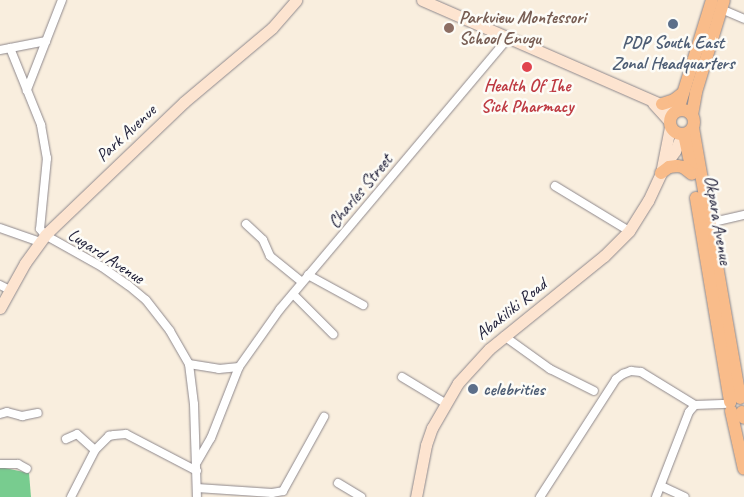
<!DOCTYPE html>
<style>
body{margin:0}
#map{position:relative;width:744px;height:497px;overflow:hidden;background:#f9eede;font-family:Caveat,sans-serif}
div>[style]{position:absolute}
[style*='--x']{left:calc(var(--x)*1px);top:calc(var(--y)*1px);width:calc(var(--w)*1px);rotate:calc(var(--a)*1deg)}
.green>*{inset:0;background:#78cc8f}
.roads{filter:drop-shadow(0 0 1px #8e888c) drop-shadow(0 0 1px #8e888c)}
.street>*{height:8px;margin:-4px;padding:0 4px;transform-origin:4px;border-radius:4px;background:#fff}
.secondary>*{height:11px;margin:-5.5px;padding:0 5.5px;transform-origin:5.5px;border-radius:5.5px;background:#fde4d0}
.primary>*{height:12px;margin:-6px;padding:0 6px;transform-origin:6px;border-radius:6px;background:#f9bc8a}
.primary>.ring{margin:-6px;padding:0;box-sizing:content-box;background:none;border:12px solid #f9bc8a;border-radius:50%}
.dots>*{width:14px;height:14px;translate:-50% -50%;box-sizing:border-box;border:2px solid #fdfcf7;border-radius:50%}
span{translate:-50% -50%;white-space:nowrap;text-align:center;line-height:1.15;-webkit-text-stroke:5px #fdfcf7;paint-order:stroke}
.education-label{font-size:18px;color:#785e54;font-weight:700}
.left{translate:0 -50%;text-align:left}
.service-label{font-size:18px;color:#4e5e75;font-weight:700}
.health-label{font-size:18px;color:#be3a42;font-weight:700}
.street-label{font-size:18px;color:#22223b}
</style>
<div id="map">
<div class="green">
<i style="clip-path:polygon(0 467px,29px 473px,31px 497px,0 497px)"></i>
</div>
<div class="roads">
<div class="street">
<i style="--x:62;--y:0;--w:97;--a:111.3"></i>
<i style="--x:27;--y:90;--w:38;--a:68"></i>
<i style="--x:41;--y:125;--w:34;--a:80"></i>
<i style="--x:47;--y:158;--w:71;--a:95.6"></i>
<i style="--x:40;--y:229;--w:8;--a:50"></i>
<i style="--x:45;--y:235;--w:65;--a:29.3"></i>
<i style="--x:102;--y:267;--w:32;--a:35"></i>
<i style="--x:128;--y:285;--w:23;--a:40"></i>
<i style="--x:146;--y:300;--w:39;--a:52"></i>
<i style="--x:170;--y:331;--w:38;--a:60"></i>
<i style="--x:189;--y:364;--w:40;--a:82.9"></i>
<i style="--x:194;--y:404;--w:93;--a:88.2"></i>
<i style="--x:721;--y:9;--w:25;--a:23"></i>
<i style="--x:10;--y:48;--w:45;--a:68"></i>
<i style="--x:0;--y:50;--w:47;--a:-11.1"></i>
<i style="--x:555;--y:186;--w:87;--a:31.3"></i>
<i style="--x:709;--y:223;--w:36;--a:-13"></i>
<i style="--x:246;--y:224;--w:23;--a:43"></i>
<i style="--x:263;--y:240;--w:17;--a:66"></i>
<i style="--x:270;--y:256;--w:41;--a:39.1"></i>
<i style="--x:0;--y:228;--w:42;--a:19.3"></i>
<i style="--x:308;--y:275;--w:63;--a:28.6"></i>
<i style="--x:0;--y:285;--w:11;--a:27"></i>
<i style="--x:293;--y:294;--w:57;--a:45"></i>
<i style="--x:504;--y:336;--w:57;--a:35.7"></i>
<i style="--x:550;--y:369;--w:49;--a:26.6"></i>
<i style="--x:189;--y:364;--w:30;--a:9"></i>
<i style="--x:219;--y:369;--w:20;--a:-6"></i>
<i style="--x:402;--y:377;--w:50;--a:31.2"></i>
<i style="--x:0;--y:414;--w:7;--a:-16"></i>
<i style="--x:7;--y:412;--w:16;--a:15"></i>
<i style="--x:22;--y:416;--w:16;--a:-11"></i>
<i style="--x:66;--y:439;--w:12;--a:-24"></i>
<i style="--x:77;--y:434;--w:24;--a:42"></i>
<i style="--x:197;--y:462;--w:28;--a:-60"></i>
<i style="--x:211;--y:438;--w:76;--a:-68.5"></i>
<i style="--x:239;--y:367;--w:71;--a:-54.7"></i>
<i style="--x:280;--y:309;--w:354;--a:-49.9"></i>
<i style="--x:0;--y:464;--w:18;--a:0"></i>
<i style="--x:18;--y:464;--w:10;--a:29"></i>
<i style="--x:338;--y:483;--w:27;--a:31"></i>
<i style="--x:661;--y:486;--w:26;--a:25"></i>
<i style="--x:197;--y:488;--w:75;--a:3.8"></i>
<i style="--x:272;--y:493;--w:11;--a:-10"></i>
<i style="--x:283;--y:491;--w:85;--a:-61"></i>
<i style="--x:71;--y:497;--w:53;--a:-62.9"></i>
<i style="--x:95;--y:450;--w:20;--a:-45"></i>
<i style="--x:109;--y:436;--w:5;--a:-11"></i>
<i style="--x:114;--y:435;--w:12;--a:-5"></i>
<i style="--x:126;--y:434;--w:80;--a:27.5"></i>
<i style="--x:540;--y:497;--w:140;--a:-57.2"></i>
<i style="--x:616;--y:379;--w:9;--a:-36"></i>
<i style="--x:623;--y:374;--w:9;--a:-21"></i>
<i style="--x:631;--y:371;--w:10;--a:6"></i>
<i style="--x:641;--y:372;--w:63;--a:31.4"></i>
<i style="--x:656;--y:497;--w:91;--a:-68.8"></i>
<i style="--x:689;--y:412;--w:9;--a:-49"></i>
<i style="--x:695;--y:405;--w:34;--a:-2"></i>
</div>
<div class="secondary">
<i style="--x:422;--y:0;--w:277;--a:23.6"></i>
<i style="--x:653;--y:103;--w:25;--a:48"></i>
<i style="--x:663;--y:168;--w:21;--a:-55"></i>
<i style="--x:675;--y:151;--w:18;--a:-68"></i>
<i style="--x:0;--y:308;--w:51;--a:-60.9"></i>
<i style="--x:25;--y:263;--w:34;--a:-54"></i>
<i style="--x:45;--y:235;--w:192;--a:-43.7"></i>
<i style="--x:184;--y:102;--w:115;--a:-40.1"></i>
<i style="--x:272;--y:28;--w:37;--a:-49"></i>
<i style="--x:416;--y:497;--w:53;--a:-79.1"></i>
<i style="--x:426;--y:445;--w:18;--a:-71"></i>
<i style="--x:432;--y:428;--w:52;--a:-60"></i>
<i style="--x:458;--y:383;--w:46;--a:-47.6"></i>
<i style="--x:489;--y:349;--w:148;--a:-39"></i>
<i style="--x:604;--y:256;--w:35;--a:-45"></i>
<i style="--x:629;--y:231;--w:36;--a:-58"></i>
<i style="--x:648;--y:201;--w:31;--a:-65"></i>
<i style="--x:661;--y:173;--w:47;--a:-78.9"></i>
</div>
<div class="primary">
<i style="--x:662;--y:104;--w:13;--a:-18"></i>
<i style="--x:674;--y:100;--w:11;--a:-38"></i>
<i class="ring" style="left:670px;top:110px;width:12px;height:12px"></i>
<i style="--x:678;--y:110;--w:115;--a:-72.8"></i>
<i style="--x:692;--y:115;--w:23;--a:-80"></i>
<i style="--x:696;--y:92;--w:96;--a:-73.1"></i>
<i style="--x:693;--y:128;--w:274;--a:80.1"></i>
<i style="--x:684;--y:134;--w:40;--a:78"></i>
<i style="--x:661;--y:173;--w:10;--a:-37"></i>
<i style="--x:669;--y:167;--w:8;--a:-7"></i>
<i style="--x:677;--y:166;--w:6;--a:9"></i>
<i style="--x:683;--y:167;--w:11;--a:38"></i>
<i style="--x:696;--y:198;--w:207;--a:80.5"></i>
<i style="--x:731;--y:411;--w:59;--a:77.4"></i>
<i style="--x:742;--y:412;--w:6;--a:72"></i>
</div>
</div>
<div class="dots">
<i style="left:673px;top:24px;background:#5c6f8a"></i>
<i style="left:449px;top:28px;background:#8d6e63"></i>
<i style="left:527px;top:67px;background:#e0444e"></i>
<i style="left:473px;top:389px;background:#5c6f8a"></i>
</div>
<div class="education-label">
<span class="left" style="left:459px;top:28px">Parkview Montessori<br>School Enugu</span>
</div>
<div class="service-label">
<span style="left:673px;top:53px">PDP South East<br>Zonal Headquarters</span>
<span class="left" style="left:483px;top:389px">celebrities</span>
</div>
<div class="health-label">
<span style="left:527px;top:96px">Health Of Ihe<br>Sick Pharmacy</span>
</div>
<div class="street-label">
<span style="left:126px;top:133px;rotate:-43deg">Park Avenue</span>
<span style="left:360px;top:191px;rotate:-50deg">Charles Street</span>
<span style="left:718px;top:220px;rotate:80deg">Okpara Avenue</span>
<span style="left:106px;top:256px;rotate:33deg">Lugard Avenue</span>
<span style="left:511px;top:309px;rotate:-39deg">Abakiliki Road</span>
</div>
</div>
